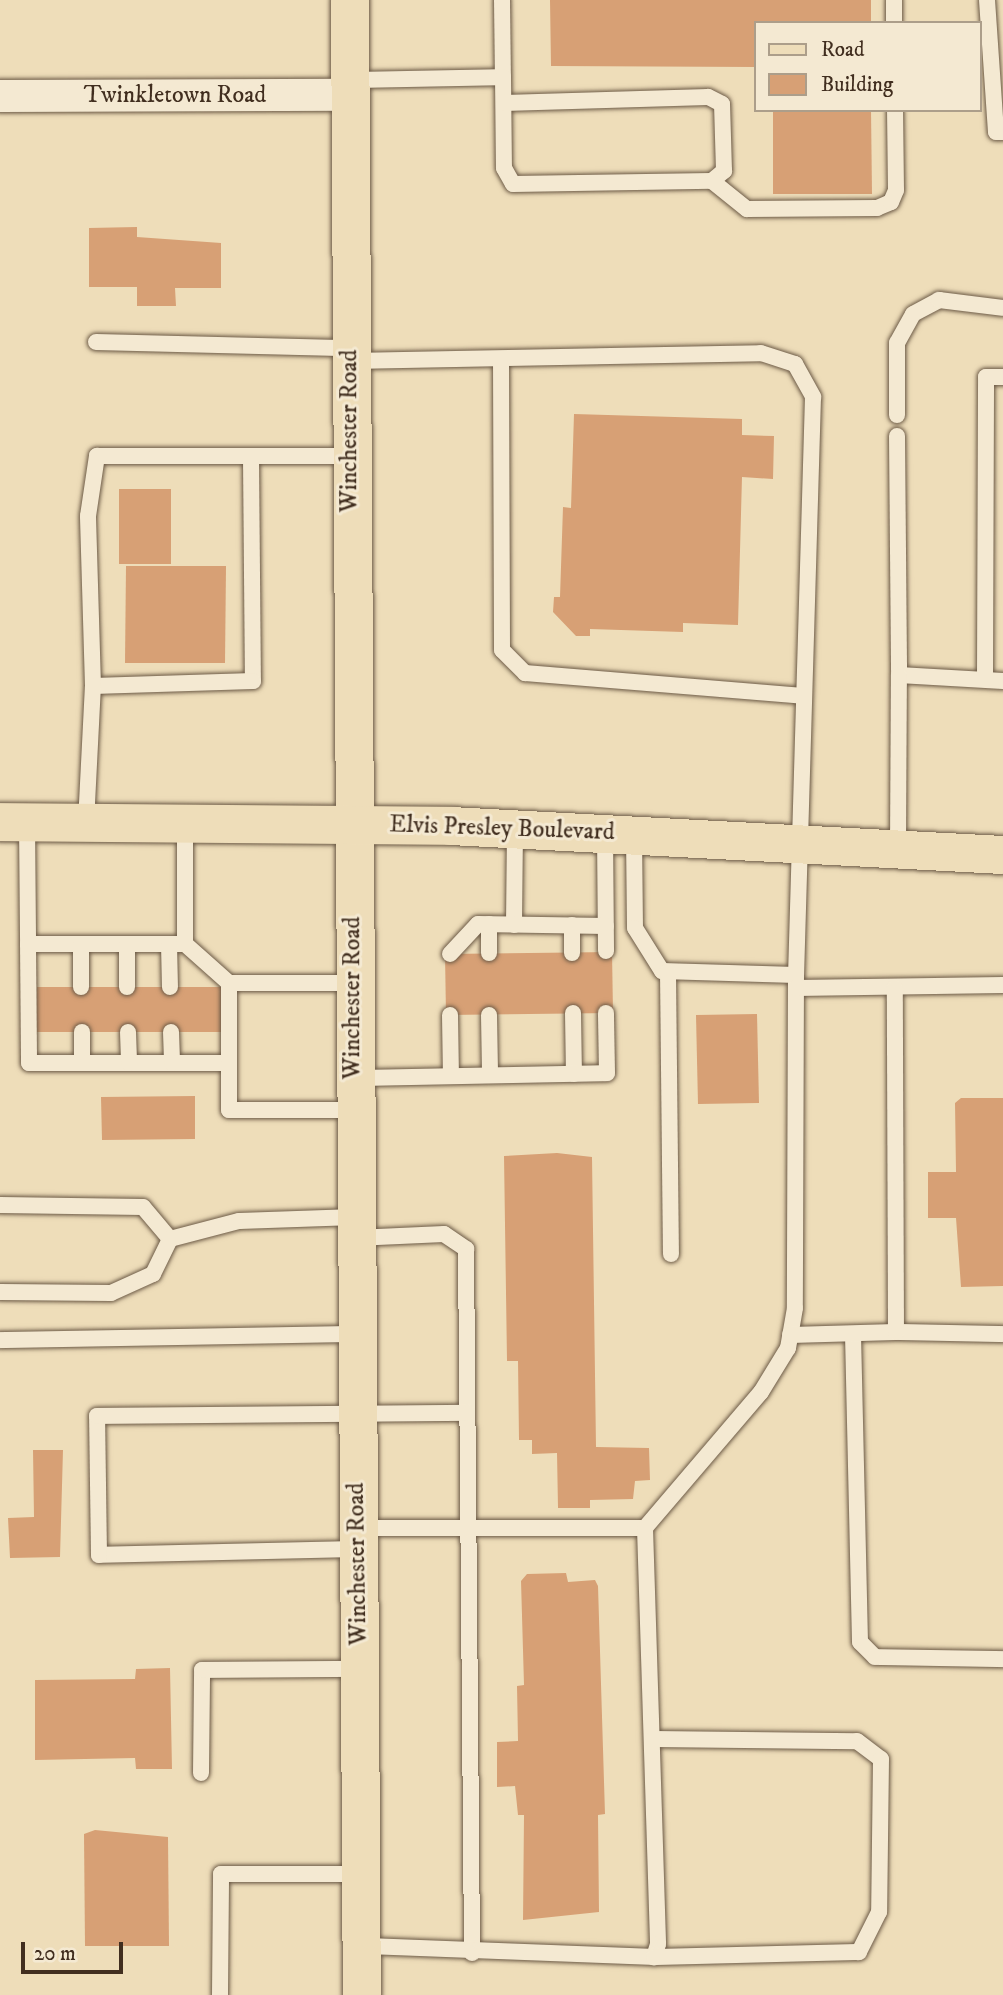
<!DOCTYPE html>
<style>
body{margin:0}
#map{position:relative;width:1003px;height:1995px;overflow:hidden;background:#eeddb9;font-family:"IM FELL DW Pica",serif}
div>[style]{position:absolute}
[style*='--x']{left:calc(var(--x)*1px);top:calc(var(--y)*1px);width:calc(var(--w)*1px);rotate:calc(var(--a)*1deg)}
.building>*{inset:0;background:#d7a075}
.roads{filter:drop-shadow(0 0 2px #6c5a46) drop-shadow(0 0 2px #6c5a46)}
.lane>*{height:16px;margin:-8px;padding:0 8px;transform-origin:8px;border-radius:8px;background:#f4e9d2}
.street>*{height:32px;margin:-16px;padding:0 16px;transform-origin:16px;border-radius:16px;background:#f4e9d2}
.primary>*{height:38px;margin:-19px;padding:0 19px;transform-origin:19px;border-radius:19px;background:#eeddb9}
span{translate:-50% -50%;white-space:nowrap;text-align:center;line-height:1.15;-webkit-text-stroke:6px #f4e9d2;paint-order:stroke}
.street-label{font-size:24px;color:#412e1f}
.legend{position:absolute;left:754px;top:21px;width:228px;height:91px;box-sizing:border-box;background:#f4e9d2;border:2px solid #ac9e8a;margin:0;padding:9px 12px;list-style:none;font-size:21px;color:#412e1f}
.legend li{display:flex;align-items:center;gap:14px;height:35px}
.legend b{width:35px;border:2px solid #ac9e8a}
.scale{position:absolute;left:21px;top:1942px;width:102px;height:32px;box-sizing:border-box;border:4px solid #412e1f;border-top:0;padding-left:9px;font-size:21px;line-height:24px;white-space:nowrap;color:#412e1f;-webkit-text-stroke:5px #f4e9d2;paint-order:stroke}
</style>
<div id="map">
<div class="building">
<i style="clip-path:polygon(550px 0,871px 0,871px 23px,756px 23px,756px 67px,551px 66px)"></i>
<i style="clip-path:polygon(773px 110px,871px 110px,872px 194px,773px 194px)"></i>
<i style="clip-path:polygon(137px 227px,137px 237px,221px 243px,221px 288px,175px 288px,176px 306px,137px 306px,137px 287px,89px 287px,89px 228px)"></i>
<i style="clip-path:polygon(574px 414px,742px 419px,742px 435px,774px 436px,773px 479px,742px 477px,738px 625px,683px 623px,683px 632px,590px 629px,590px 636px,576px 636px,553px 612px,554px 597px,560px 597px,563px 507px,571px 508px)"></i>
<i style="clip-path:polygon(119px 489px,171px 489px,171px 564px,119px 564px)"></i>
<i style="clip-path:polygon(126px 566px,226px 566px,225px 663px,125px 663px)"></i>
<i style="clip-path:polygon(612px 952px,613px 1013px,446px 1015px,445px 954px)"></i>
<i style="clip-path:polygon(37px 987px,222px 987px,222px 1032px,36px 1032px)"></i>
<i style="clip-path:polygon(757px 1014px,759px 1103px,698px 1104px,696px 1015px)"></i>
<i style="clip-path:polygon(195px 1096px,195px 1139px,102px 1140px,101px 1097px)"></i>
<i style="clip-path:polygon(961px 1098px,1003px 1098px,1003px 1286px,961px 1287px,956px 1218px,928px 1218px,928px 1172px,956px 1172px,955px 1103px)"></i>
<i style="clip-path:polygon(557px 1153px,592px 1157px,596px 1447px,649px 1448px,650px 1480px,635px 1481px,633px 1499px,590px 1500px,590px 1508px,558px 1508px,557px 1453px,532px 1454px,532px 1440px,519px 1440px,518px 1361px,507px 1361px,504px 1156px)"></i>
<i style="clip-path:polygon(33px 1450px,63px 1450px,60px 1557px,10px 1558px,8px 1518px,34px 1517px)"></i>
<i style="clip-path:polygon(566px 1573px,568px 1582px,595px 1580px,598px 1586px,605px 1814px,598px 1815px,599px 1912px,523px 1920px,524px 1815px,518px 1815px,515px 1786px,497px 1787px,497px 1742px,518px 1741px,517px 1686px,524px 1685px,521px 1581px,527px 1574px)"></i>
<i style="clip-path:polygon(170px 1668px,172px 1769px,136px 1769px,135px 1758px,35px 1760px,35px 1680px,135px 1679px,136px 1669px)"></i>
<i style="clip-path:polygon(95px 1830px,168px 1837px,169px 1946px,85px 1946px,84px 1834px)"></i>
</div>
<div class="roads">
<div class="lane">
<i style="--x:502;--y:0;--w:77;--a:89.3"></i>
<i style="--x:894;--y:0;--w:23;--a:90"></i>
<i style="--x:987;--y:0;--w:132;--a:86.1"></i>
<i style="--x:996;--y:132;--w:7;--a:0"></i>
<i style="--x:350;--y:80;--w:153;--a:-1.1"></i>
<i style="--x:503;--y:77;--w:91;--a:89.4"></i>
<i style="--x:504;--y:168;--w:18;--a:61"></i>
<i style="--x:513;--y:184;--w:199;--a:-0.9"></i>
<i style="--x:712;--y:181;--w:16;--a:-40"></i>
<i style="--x:724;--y:171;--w:67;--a:-91.7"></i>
<i style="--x:722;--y:104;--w:16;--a:-153"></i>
<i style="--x:708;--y:97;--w:204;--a:178.3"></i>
<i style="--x:712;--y:181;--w:45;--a:38.7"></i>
<i style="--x:747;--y:209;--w:130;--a:-0.4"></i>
<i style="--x:877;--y:208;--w:15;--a:-23"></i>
<i style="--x:891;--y:202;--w:13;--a:-67"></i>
<i style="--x:896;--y:190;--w:80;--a:-90.7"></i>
<i style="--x:96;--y:342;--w:254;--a:1.4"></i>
<i style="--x:501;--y:360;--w:290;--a:89.8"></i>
<i style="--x:502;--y:650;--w:33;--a:45"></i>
<i style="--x:525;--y:673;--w:279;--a:4.7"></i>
<i style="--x:351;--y:361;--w:410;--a:-1.1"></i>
<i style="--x:761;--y:353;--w:36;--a:18"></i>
<i style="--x:795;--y:364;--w:38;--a:61"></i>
<i style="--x:813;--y:397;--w:578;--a:91.68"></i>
<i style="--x:796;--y:975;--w:333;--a:90.2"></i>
<i style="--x:795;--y:1308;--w:41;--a:99.9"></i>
<i style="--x:788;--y:1348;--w:52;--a:121.5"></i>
<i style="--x:761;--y:1392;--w:179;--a:130.5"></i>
<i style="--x:897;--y:415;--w:72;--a:-90"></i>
<i style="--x:897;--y:343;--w:33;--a:-61"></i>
<i style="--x:913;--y:314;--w:30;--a:-28"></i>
<i style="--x:939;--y:300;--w:64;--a:7.1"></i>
<i style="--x:897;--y:436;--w:239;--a:89.5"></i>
<i style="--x:899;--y:675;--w:104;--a:3.3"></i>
<i style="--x:251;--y:459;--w:222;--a:89.5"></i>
<i style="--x:253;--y:681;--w:160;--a:178.2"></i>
<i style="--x:93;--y:686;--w:170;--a:-91.7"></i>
<i style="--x:88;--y:516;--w:61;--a:-81.5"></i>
<i style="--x:97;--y:456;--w:254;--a:0"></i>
<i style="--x:985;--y:676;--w:299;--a:-89.8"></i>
<i style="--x:986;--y:377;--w:17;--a:0"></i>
<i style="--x:27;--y:822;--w:122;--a:89.5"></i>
<i style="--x:28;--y:944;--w:119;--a:89.5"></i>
<i style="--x:29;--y:1063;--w:200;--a:0"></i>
<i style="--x:229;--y:1063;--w:80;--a:-90"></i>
<i style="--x:229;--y:983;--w:59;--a:-138.4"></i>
<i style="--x:185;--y:944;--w:157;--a:180"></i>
<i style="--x:86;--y:823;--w:137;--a:-87.1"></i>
<i style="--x:185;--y:824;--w:120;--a:90"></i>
<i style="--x:605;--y:833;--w:118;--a:89.5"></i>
<i style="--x:634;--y:834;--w:94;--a:89.4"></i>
<i style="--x:635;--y:928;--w:51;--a:57.9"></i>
<i style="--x:662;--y:971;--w:134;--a:1.7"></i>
<i style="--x:898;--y:848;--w:173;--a:-89.7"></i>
<i style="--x:514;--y:925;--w:96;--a:-89.4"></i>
<i style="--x:572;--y:925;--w:28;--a:90"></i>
<i style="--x:81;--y:944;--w:43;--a:90"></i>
<i style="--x:127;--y:944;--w:43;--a:90"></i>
<i style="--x:169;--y:944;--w:43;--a:88.7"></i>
<i style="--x:489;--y:953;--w:29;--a:-90"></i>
<i style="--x:450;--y:954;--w:41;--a:-47"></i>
<i style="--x:478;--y:924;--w:128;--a:0.9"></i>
<i style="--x:668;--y:972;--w:282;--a:89.4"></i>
<i style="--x:229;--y:983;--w:124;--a:0"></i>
<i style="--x:796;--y:988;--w:207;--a:-0.8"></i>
<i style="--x:573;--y:1013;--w:61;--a:89.1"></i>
<i style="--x:450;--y:1015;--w:61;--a:89.1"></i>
<i style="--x:489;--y:1015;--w:60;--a:89"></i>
<i style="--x:82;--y:1032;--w:31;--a:90"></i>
<i style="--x:128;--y:1032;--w:31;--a:88"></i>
<i style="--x:171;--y:1032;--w:31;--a:88"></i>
<i style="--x:229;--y:1063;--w:47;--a:90"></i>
<i style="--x:229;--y:1110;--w:125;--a:0"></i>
<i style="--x:356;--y:1078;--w:251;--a:-1.1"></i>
<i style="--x:607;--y:1073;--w:60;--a:-91"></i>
<i style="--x:0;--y:1205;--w:143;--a:0.8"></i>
<i style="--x:143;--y:1207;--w:42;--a:49.8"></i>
<i style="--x:355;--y:1238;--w:89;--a:-2.6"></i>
<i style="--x:444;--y:1234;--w:27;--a:34"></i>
<i style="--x:466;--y:1249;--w:704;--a:89.51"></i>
<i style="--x:0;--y:1292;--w:111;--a:0.5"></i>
<i style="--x:111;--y:1293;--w:46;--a:-24.3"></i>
<i style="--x:153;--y:1274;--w:39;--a:-64"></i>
<i style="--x:170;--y:1239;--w:71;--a:-14.6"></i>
<i style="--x:239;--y:1221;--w:116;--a:-2"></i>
<i style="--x:896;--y:1332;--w:107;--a:1.1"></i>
<i style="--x:853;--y:1334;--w:308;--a:88.7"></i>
<i style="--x:860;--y:1642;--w:21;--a:45"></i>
<i style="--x:875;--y:1657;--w:128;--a:0.9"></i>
<i style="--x:790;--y:1335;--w:106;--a:-1.6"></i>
<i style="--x:896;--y:1332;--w:344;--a:-90.2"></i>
<i style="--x:0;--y:1340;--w:356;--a:-1"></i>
<i style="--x:358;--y:1528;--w:287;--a:0"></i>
<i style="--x:645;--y:1528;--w:416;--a:88.2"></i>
<i style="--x:658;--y:1944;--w:14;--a:107"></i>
<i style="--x:654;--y:1957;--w:292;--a:-177.8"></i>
<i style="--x:358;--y:1549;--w:259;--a:178.7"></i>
<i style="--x:99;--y:1555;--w:139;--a:-90.8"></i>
<i style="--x:97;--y:1416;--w:370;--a:-0.5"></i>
<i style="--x:653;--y:1739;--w:204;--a:0.6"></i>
<i style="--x:857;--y:1741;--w:30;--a:37"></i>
<i style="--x:881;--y:1759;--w:153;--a:90.7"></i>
<i style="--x:879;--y:1912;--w:45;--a:116.6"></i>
<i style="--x:859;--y:1952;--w:205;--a:178.6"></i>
<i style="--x:201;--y:1773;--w:103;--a:-89.4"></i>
<i style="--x:202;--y:1670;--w:158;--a:-0.4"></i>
<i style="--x:220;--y:1995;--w:121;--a:-89.5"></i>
<i style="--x:221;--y:1874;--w:140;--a:0"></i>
</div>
<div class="street">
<i style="--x:0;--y:96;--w:350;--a:-0.2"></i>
</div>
<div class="primary">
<i style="--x:350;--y:0;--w:1995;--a:89.66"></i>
<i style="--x:0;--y:822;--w:451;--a:0.5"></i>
<i style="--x:451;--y:826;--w:553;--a:3.01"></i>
</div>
</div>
<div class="street-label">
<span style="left:175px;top:96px">Twinkletown Road</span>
<span style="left:350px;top:431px;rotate:-90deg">Winchester Road</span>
<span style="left:502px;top:829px;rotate:2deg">Elvis Presley Boulevard</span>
<span style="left:353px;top:998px;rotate:-90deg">Winchester Road</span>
<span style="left:358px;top:1564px;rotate:-91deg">Winchester Road</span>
</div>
<ul class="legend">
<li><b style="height:9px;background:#eeddb9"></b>Road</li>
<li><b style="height:19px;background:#d7a075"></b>Building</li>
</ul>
<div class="scale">20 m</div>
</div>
